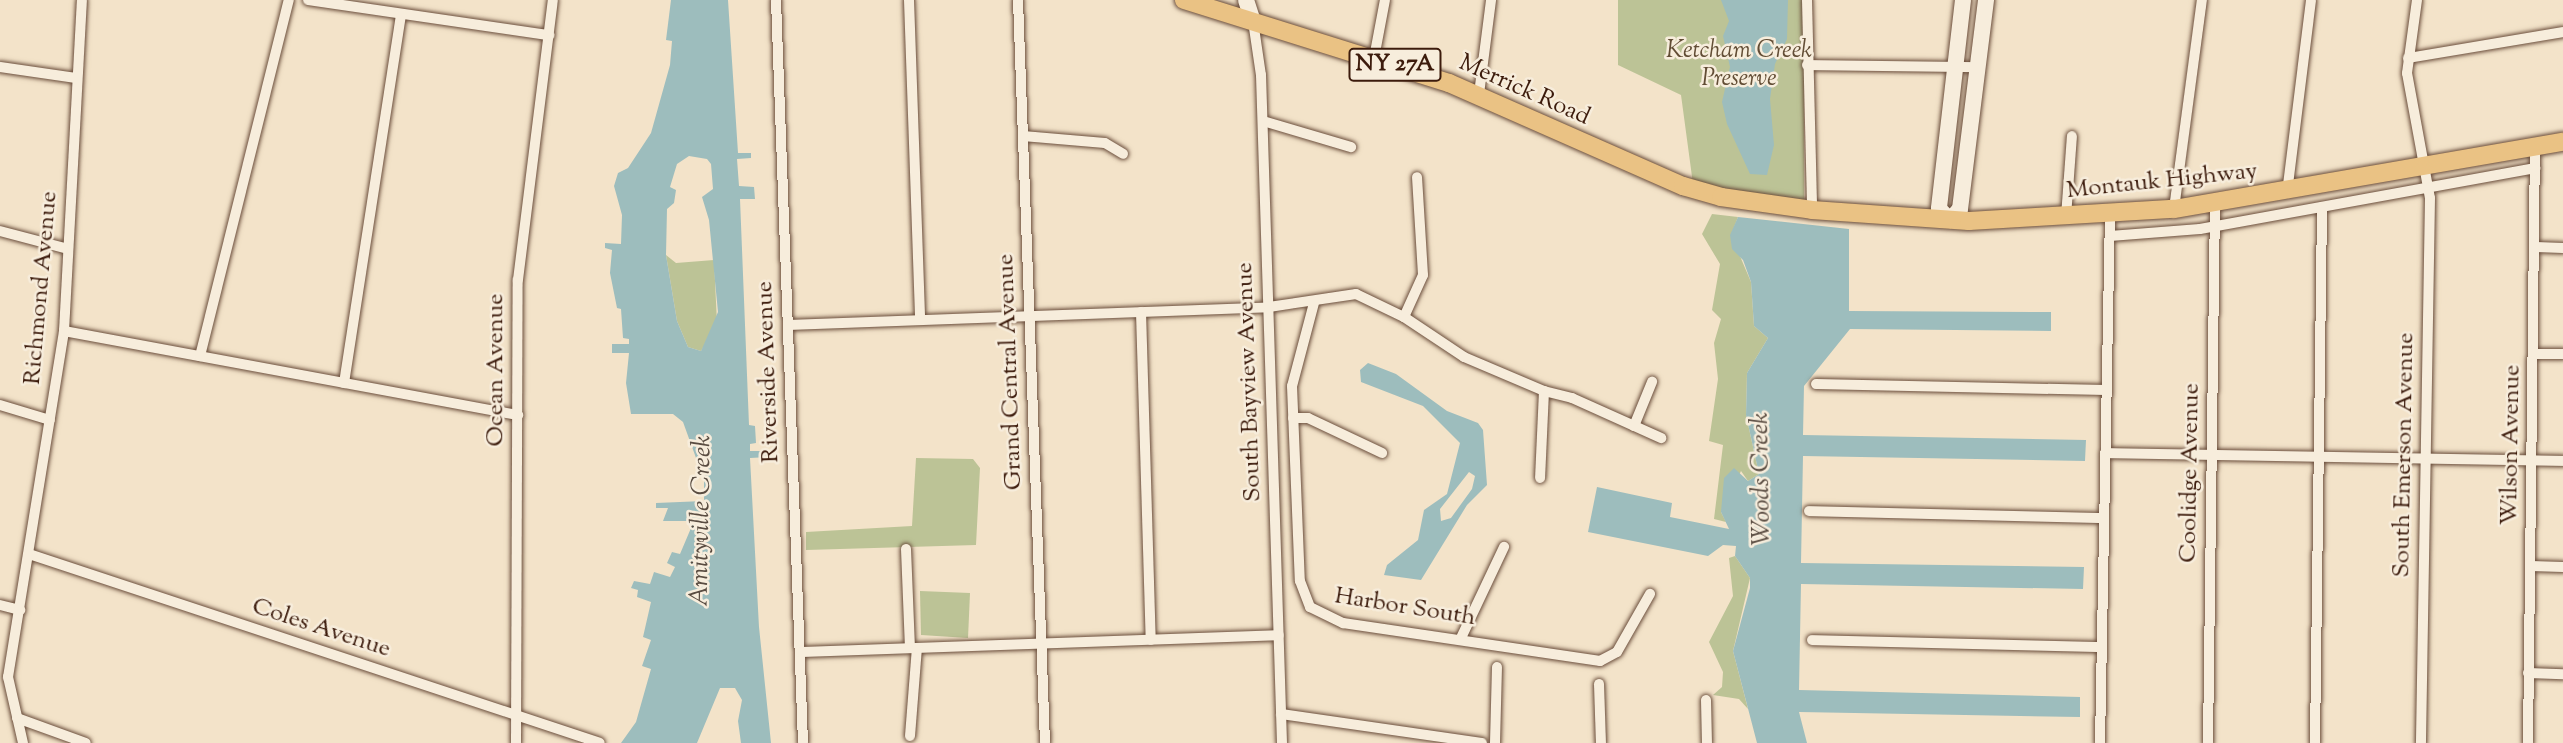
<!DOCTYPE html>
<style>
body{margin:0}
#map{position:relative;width:2563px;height:743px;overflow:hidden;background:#f3e3c9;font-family:"Sorts Mill Goudy",serif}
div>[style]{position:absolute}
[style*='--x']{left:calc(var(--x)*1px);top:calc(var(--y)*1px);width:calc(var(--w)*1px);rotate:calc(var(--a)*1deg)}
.green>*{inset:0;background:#bcc396}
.water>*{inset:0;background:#9dbdbd}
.roads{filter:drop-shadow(0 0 2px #6a4d3b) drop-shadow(0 0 2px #6a4d3b)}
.street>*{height:10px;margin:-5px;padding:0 5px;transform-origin:5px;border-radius:5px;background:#f7eddc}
.secondary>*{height:16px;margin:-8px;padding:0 8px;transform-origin:8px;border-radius:8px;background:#f7eddc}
.primary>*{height:18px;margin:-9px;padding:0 9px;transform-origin:9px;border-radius:9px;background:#eac284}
span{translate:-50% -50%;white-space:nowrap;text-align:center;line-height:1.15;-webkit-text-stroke:5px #f7eddc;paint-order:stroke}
.shield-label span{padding:2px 5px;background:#f7eddc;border:2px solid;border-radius:5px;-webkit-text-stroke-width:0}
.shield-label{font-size:23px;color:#3c1b0c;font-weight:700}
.park-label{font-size:24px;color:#624d35;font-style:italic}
.street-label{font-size:24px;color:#3c1b0c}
.water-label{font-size:26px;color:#594c41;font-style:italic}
</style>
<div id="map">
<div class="green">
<i style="clip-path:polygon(1618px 0,1804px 0,1804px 201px,1693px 184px,1681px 95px,1618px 65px)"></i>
<i style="clip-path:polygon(1712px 214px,1738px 217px,1731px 235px,1751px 282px,1754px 326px,1768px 338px,1747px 373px,1746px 415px,1759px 474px,1748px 481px,1741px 471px,1721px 512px,1726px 522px,1714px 519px,1723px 445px,1709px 441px,1718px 379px,1714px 343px,1721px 319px,1712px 310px,1720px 264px,1702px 234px)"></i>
<i style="clip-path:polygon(666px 255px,676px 263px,714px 260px,717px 323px,701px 351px,688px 347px,677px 321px)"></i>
<i style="clip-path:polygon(916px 458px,973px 459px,980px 468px,976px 545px,806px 550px,806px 532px,912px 526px)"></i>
<i style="clip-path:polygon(1735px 556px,1750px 578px,1733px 651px,1748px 709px,1739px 699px,1713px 695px,1722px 687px,1723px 672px,1709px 642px,1733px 596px,1729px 558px)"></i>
<i style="clip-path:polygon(920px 591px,970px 593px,968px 638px,921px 635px)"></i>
</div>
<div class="water">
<i style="clip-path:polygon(evenodd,671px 0,728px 0,738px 153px,751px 153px,751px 158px,737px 159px,739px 186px,754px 187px,755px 199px,740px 199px,749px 425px,755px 426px,756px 443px,750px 444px,750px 451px,767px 451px,768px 457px,750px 458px,759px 627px,771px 743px,741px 743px,738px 721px,742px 700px,735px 688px,720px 688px,697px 743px,621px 743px,636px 722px,651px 669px,642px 666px,651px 640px,643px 637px,651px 602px,637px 597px,638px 590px,631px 588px,634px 581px,650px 584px,654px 572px,670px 577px,675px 567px,667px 563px,672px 552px,680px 554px,694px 521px,663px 521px,668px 508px,656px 508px,656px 503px,704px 501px,704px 480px,683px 422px,673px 414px,631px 414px,626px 383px,629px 353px,612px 353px,612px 344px,629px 344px,629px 339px,623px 338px,621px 309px,617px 308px,610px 273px,612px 250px,605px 248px,605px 243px,621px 244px,622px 215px,614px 186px,618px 173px,628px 168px,651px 133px,670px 65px,672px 41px,666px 40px,671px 0,689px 156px,707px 159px,711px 164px,713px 189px,702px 197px,709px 220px,718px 312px,701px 351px,688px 347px,677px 321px,666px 255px,667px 209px,674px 203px,676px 190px,670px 187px,677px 164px,689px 156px)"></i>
<i style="clip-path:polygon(1721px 0,1788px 0,1787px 39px,1775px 64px,1770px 99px,1774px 145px,1767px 175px,1750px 174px,1727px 124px,1722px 102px,1730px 67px,1723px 36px,1729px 21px)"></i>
<i style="clip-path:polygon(1738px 217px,1849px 229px,1849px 311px,2051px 312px,2051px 331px,1850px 329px,1804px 386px,1803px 435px,2086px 440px,2085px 461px,1803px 456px,1801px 563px,2084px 567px,2083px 589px,1801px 584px,1799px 690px,2080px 697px,2080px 717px,1799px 712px,1807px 743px,1757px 743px,1733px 651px,1750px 588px,1750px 578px,1735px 556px,1736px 546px,1723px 545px,1708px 556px,1588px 532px,1597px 487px,1672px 503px,1670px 517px,1729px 529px,1721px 512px,1724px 478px,1734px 468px,1748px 481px,1759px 474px,1746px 415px,1747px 373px,1768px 338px,1754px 326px,1751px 282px,1743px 260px,1732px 249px,1730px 235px)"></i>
<i style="clip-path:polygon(evenodd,1368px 363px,1396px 374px,1447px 411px,1478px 423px,1483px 430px,1487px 485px,1467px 505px,1421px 580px,1384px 575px,1387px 565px,1418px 540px,1424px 510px,1447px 494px,1460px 443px,1423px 406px,1361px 382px,1360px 370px,1368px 363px,1469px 472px,1475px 476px,1472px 489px,1451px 518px,1441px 521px,1440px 509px,1469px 472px)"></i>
</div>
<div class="roads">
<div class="street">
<i style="--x:308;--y:0;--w:244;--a:8.3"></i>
<i style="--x:776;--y:0;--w:743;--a:87.92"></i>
<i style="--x:909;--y:0;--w:320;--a:88"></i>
<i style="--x:1018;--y:0;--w:743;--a:87.92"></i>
<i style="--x:1807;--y:0;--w:210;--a:88.6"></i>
<i style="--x:2417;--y:0;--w:74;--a:97.8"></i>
<i style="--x:2407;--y:73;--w:127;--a:79.6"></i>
<i style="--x:2430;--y:198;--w:545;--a:90.95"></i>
<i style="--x:1253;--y:21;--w:55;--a:81.6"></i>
<i style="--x:1261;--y:75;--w:668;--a:88.2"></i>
<i style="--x:1374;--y:58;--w:59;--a:-79.3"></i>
<i style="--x:2408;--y:58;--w:157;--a:-9.5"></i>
<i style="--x:1807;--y:65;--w:171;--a:0.7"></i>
<i style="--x:0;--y:67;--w:77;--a:8.2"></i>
<i style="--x:1479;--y:94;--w:95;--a:-82.7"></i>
<i style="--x:1263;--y:121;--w:92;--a:16.5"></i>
<i style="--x:1023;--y:136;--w:82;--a:4.9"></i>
<i style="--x:1105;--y:143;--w:21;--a:31"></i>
<i style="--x:2287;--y:193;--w:194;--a:-82.9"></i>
<i style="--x:2174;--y:209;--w:211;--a:-82.4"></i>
<i style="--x:2066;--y:217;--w:81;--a:-85.8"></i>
<i style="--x:0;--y:231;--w:70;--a:14.8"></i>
<i style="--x:2110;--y:236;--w:90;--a:-4.4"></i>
<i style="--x:2200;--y:229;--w:341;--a:-10.3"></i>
<i style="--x:2536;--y:247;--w:27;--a:2"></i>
<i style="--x:1314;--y:303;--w:86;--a:104.8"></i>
<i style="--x:1292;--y:386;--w:195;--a:87.7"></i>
<i style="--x:1300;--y:581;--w:28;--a:69"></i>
<i style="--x:1310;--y:607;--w:37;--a:26"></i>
<i style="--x:1343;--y:623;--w:260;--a:8.4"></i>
<i style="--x:1600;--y:661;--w:19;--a:-28"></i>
<i style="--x:1617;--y:652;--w:67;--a:-60.4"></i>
<i style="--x:1141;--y:312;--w:328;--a:88.3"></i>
<i style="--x:1404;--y:317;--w:46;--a:-65.7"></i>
<i style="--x:1423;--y:275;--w:98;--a:-93.5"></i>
<i style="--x:788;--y:325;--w:481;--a:-2.1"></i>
<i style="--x:1269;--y:307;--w:88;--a:-8.5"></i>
<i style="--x:1356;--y:294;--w:53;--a:25.6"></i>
<i style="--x:1404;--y:317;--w:72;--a:33.7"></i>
<i style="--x:1464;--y:357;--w:87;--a:23"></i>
<i style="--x:1544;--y:391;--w:87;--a:92.6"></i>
<i style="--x:64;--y:331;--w:462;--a:10.5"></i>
<i style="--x:2534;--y:354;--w:29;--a:0"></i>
<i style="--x:200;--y:356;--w:367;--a:-76"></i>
<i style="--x:344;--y:383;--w:373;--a:-81.2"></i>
<i style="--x:1816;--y:384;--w:290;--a:1.2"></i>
<i style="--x:1544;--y:391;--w:29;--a:14"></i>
<i style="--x:1572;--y:398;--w:98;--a:24.2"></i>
<i style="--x:0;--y:405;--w:52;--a:16.7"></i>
<i style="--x:1293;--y:418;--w:15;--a:0"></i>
<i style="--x:1308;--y:418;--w:82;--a:25.3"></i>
<i style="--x:1634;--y:426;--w:48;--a:-67.8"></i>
<i style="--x:2105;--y:453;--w:458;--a:1"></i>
<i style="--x:1809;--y:511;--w:295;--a:1.4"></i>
<i style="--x:906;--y:549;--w:99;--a:87.7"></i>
<i style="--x:29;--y:554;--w:601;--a:18.31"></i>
<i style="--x:2531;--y:566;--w:32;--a:2"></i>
<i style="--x:0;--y:605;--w:21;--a:14"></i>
<i style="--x:1461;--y:638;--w:101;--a:-64.7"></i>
<i style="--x:1812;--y:640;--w:290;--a:1.4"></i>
<i style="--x:800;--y:652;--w:479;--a:-2"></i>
<i style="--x:2528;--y:673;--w:35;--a:2"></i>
<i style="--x:1599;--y:684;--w:59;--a:88.1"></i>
<i style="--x:1706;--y:700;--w:43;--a:88.7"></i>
<i style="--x:1281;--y:714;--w:203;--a:8.2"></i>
<i style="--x:17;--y:718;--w:73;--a:19.9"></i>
<i style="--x:910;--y:736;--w:88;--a:-85.5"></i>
<i style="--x:23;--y:743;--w:68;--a:-102.8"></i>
<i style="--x:8;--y:677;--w:351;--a:-80.8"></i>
<i style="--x:64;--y:331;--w:331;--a:-86.9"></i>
<i style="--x:516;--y:743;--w:463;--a:-89.8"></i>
<i style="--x:518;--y:280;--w:282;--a:-82.9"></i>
<i style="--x:1495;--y:743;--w:76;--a:-88.5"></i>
<i style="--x:2100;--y:743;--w:529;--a:-88.92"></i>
<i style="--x:2208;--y:743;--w:539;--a:-89.26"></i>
<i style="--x:2315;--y:743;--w:536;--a:-89.25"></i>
<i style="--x:2528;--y:743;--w:596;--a:-89.33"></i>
</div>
<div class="secondary">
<i style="--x:1246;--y:0;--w:22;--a:72"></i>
<i style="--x:1963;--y:0;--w:210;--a:96.6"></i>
<i style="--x:1939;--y:209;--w:16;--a:45"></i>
<i style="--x:1950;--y:220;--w:15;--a:-48"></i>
<i style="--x:1960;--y:209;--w:211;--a:-82.9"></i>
</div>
<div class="primary">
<i style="--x:1184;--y:0;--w:278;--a:17.4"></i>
<i style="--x:1449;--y:83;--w:256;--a:23.8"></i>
<i style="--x:1683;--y:186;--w:40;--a:16"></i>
<i style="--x:1721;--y:197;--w:92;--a:8.1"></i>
<i style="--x:1812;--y:210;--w:157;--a:4"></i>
<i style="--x:1969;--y:221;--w:205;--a:-3.4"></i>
<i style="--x:2174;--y:209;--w:395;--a:-9.8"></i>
</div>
</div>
<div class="shield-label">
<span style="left:1395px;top:65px">NY 27A</span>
</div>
<div class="park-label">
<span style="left:1739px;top:66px">Ketcham Creek<br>Preserve</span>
</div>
<div class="street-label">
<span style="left:1524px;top:91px;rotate:24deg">Merrick Road</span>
<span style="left:2162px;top:182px;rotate:-6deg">Montauk Highway</span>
<span style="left:42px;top:288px;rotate:-85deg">Richmond Avenue</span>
<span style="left:497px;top:370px;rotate:-90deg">Ocean Avenue</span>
<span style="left:769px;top:372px;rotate:-92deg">Riverside Avenue</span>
<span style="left:1011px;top:372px;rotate:-92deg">Grand Central Avenue</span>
<span style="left:1250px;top:382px;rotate:-92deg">South Bayview Avenue</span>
<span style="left:2512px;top:445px;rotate:-89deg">Wilson Avenue</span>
<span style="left:2405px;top:455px;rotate:-89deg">South Emerson Avenue</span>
<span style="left:2191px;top:473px;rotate:-89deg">Coolidge Avenue</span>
<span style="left:1405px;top:608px;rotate:9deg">Harbor South</span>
<span style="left:321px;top:629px;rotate:18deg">Coles Avenue</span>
</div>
<div class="water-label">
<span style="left:1762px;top:479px;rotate:-91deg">Woods Creek</span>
<span style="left:702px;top:521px;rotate:-89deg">Amityville Creek</span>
</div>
</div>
